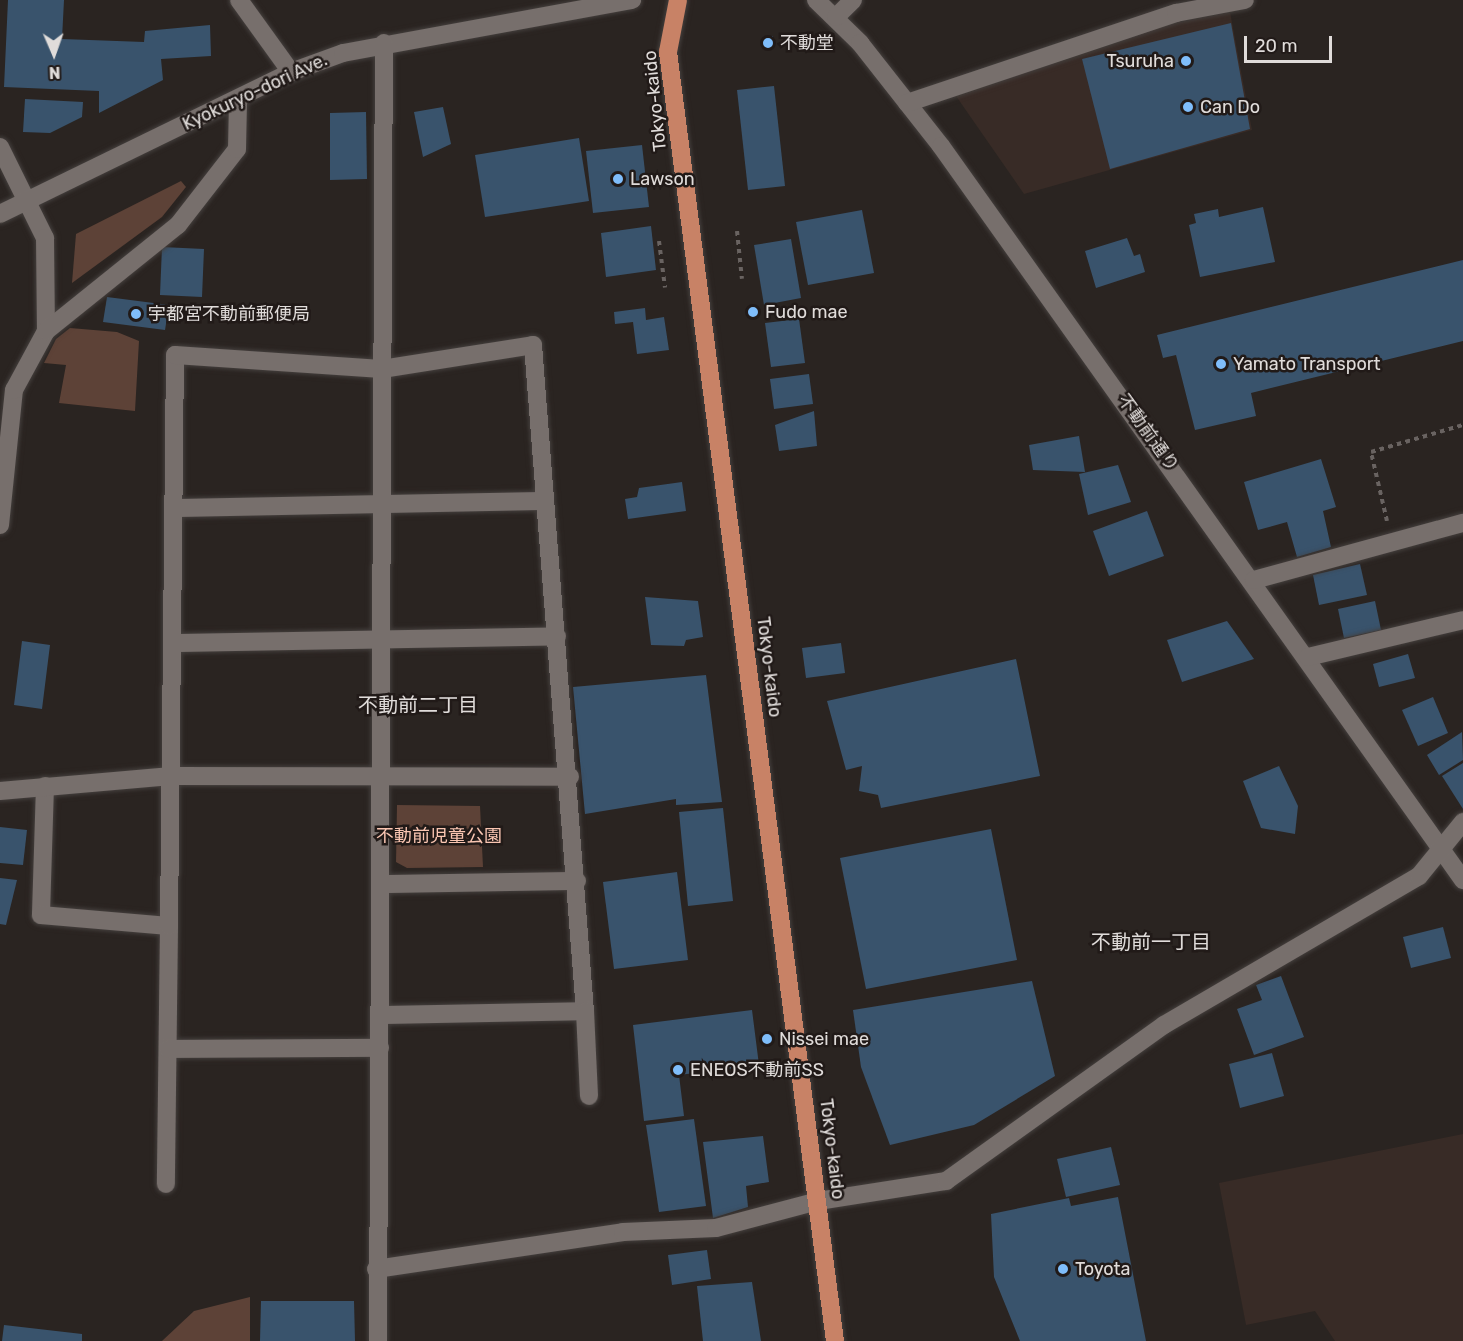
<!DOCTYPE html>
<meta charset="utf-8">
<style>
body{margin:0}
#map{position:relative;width:1463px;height:1341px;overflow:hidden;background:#2a2421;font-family:Rubik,"Noto Sans JP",sans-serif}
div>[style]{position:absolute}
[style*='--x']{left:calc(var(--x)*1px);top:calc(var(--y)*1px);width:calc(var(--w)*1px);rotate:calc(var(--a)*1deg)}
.built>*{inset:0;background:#382b26}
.green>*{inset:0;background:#5d4237}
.building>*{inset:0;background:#39536c}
.path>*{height:4px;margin-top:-2px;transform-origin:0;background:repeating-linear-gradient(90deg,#696361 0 4.5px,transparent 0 9px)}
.roads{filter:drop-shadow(0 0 2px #443f3d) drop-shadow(0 0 2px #443f3d)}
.minor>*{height:18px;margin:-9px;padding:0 9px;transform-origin:9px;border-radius:9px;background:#776f6c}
.highway>*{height:18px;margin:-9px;padding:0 9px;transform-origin:9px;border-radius:9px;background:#c88266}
.dots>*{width:16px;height:16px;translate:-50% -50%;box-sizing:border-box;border:3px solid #211a18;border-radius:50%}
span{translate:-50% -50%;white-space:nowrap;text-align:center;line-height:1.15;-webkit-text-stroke:5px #211a18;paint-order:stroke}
.poi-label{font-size:18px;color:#e0dcda}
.left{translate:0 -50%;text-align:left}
.right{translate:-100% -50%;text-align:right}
.street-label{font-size:18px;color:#e0dcda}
.park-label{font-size:18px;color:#fac6b2}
.neighbourhood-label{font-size:20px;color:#e0dcda}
.north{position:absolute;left:24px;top:24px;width:60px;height:60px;-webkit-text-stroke:4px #211a18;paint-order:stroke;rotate:178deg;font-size:16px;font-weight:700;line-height:24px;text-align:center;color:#e0dcda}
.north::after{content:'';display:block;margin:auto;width:21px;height:27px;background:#e0dcda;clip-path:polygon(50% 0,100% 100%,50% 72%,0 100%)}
.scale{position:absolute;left:1244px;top:36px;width:88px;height:27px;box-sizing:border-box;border:3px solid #e0dcda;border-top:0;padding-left:8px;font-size:18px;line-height:21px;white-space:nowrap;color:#e0dcda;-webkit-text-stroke:4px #211a18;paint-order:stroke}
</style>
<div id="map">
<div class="built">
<i style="clip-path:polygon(1230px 12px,1252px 130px,1024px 194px,956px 96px,1174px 23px)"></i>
<i style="clip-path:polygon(1463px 1134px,1463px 1341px,1335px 1341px,1315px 1311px,1246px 1325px,1219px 1183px)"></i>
</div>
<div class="green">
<i style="clip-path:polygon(181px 181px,186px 187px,162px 217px,72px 283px,76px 234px)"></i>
<i style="clip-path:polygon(70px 328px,117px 332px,139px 341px,135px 411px,59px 403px,66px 365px,44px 363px,56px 339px)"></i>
<i style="clip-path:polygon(397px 805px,480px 806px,483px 867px,407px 868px,396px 862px)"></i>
<i style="clip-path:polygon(250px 1297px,250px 1341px,162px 1341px,194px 1311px)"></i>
</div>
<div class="building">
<i style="clip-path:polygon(8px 0,64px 0,62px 39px,144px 42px,145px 31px,210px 25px,211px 56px,161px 59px,163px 80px,99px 113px,99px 91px,4px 87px)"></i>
<i style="clip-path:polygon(1231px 23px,1250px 129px,1110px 169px,1082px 59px)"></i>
<i style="clip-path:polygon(773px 36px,773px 49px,764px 49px,763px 37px)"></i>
<i style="clip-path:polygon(774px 86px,785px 186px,748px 190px,737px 90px)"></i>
<i style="clip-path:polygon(25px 99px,83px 102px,82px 117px,50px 133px,23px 132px)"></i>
<i style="clip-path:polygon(443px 107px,451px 144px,423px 157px,414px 112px)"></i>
<i style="clip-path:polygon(366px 112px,367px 179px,330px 180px,330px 113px)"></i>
<i style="clip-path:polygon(579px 138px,589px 201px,485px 217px,475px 155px)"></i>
<i style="clip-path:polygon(642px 145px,649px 207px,593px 213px,586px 151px)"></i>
<i style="clip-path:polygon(1263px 207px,1275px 262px,1200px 277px,1189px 225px,1196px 223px,1194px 214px,1218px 209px,1219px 217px)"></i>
<i style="clip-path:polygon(862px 210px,874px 273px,808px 285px,796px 222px)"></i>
<i style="clip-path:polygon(651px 226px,656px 270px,606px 277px,601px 233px)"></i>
<i style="clip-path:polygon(1127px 238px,1134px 256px,1140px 254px,1145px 272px,1096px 288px,1085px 251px)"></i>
<i style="clip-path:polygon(791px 239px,801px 298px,764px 305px,754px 245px)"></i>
<i style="clip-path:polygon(162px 247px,204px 249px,202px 297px,160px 295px)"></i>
<i style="clip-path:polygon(1463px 260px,1463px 341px,1251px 393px,1256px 416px,1195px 430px,1176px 355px,1163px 358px,1157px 335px)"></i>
<i style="clip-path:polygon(107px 297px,169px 305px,165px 330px,103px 322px)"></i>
<i style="clip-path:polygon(645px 308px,646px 320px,664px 317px,669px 350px,637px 354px,633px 322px,615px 324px,614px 312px)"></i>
<i style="clip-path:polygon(799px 319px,805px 363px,771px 367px,765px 323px)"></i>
<i style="clip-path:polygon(809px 374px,813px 404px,774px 409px,770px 379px)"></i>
<i style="clip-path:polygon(814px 411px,817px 446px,779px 451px,775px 425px)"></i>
<i style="clip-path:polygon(1079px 436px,1085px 472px,1033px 470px,1029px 445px)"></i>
<i style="clip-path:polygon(1321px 459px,1336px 507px,1323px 511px,1331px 547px,1297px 557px,1287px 522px,1258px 530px,1244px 482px)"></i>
<i style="clip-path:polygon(1118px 465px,1131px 502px,1088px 515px,1079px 474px)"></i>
<i style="clip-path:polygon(682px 482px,686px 511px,628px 519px,625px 499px,637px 497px,639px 488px)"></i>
<i style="clip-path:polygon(1147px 511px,1164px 556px,1109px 576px,1093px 531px)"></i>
<i style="clip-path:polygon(1360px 564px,1367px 595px,1319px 605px,1313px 575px)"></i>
<i style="clip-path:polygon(645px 597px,698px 601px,703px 637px,686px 640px,684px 646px,651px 645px)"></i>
<i style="clip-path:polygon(1375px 601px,1381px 630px,1344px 638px,1338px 609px)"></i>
<i style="clip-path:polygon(1227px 621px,1254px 659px,1182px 682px,1167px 640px)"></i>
<i style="clip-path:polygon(22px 641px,50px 645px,42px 709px,14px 705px)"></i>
<i style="clip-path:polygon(841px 643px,845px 673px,806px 678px,802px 648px)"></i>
<i style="clip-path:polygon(1408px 654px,1415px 678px,1379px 687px,1373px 664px)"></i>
<i style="clip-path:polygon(1016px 659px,1040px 776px,881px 808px,878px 795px,859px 791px,862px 766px,846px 770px,827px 701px)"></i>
<i style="clip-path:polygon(706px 675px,722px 802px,676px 805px,676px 799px,585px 814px,573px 687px)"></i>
<i style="clip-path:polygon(1433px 697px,1448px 733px,1418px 746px,1402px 710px)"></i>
<i style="clip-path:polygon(1462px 732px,1463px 760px,1439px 775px,1427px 755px)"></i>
<i style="clip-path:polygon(1463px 763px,1463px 809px,1442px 776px)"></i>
<i style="clip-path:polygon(1279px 766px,1298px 806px,1295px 834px,1261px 828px,1243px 781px)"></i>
<i style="clip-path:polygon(723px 808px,733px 901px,688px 906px,679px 812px)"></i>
<i style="clip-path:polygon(0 827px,27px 830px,23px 865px,0 863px)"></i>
<i style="clip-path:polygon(991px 829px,1017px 960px,866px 989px,840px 858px)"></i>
<i style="clip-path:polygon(677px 872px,688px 960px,614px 969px,603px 882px)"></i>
<i style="clip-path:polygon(0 878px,17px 880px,6px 925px,0 924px)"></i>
<i style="clip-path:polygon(1443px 927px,1451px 958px,1411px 968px,1403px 937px)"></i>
<i style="clip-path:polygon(1281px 976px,1304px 1037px,1254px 1055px,1237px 1009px,1262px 1000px,1256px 985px)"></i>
<i style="clip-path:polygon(1032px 981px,1055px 1076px,974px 1125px,890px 1145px,861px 1067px,853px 1010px)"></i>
<i style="clip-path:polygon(752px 1010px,759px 1065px,679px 1075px,684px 1116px,644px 1121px,633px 1025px)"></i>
<i style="clip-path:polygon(1272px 1053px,1284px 1096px,1240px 1108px,1229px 1064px)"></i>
<i style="clip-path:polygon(694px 1119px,706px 1206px,659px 1212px,646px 1125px)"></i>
<i style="clip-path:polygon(763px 1136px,769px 1182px,746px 1186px,748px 1207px,713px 1218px,703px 1142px)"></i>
<i style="clip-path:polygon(1111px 1147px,1120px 1185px,1066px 1197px,1057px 1159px)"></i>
<i style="clip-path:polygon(1118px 1197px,1146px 1341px,1020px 1341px,994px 1277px,991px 1214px,1069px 1198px,1071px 1206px)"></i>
<i style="clip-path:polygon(707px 1250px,711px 1279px,672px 1285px,668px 1255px)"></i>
<i style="clip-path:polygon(752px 1282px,761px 1341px,703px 1341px,697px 1286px)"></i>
<i style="clip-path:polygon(261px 1301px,354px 1301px,355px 1341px,260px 1341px)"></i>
<i style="clip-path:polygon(4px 1325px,82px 1334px,82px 1341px,2px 1341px)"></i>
</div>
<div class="path">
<i style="--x:737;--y:231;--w:48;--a:84.1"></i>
<i style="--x:659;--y:241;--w:47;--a:82.7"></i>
<i style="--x:1387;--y:521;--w:71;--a:-103.1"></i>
<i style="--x:1371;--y:452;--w:96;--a:-16.4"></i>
</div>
<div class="roads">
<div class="minor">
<i style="--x:239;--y:0;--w:89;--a:54.2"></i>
<i style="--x:816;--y:0;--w:62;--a:44.3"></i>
<i style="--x:860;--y:43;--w:131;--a:51.8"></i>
<i style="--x:941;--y:146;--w:901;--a:54.58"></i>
<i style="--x:836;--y:17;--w:24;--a:-45"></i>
<i style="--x:907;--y:103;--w:284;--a:-18.5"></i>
<i style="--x:1176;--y:13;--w:70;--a:-10.7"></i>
<i style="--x:0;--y:147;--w:102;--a:63.7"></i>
<i style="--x:45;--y:238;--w:93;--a:89.4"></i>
<i style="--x:0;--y:214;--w:324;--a:-26"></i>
<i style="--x:291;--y:72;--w:55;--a:-20.1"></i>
<i style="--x:343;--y:53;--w:294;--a:-10.4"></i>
<i style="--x:174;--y:508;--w:371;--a:-1.1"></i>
<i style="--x:0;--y:525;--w:136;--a:-84.1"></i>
<i style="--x:14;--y:390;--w:67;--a:-61.5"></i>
<i style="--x:46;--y:331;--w:169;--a:-38.8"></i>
<i style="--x:178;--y:225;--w:96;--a:-52.2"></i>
<i style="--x:237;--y:149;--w:49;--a:-88.8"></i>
<i style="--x:1254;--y:580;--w:217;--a:-15.3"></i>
<i style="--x:173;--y:643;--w:384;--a:-1"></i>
<i style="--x:1308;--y:657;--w:159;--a:-13.4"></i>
<i style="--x:45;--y:786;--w:129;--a:91.8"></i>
<i style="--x:41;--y:915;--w:128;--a:4.9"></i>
<i style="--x:169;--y:926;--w:258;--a:90.7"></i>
<i style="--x:0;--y:791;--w:172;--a:-5"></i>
<i style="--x:171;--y:776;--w:399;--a:0.1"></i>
<i style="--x:382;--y:884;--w:195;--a:-0.9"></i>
<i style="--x:169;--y:926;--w:571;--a:-89.4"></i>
<i style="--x:175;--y:355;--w:207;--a:3.9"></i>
<i style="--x:382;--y:369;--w:153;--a:-9"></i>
<i style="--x:533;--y:345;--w:668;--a:85.54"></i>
<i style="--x:380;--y:1015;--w:205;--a:-1.1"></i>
<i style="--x:585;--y:1011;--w:85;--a:87.3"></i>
<i style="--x:168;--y:1049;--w:212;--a:-0.3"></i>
<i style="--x:376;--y:1269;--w:250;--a:-8.5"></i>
<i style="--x:623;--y:1232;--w:93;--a:-2.5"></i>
<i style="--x:716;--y:1228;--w:106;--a:-14.8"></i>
<i style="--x:818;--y:1201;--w:130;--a:-8.9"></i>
<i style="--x:946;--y:1181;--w:268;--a:-35.6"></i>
<i style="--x:1164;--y:1025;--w:295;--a:-30.3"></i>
<i style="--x:1419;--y:876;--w:70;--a:-50.8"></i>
<i style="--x:378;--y:1341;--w:1298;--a:-89.74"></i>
</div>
<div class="highway">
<i style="--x:678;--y:0;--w:53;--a:100.9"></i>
<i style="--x:668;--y:52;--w:1300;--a:82.62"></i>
</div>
</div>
<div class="dots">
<i style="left:768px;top:43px;background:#7fbdfa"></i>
<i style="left:1186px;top:61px;background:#7fbdfa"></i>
<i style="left:1188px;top:107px;background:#7fbdfa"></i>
<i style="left:618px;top:179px;background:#7fbdfa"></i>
<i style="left:753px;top:312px;background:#7fbdfa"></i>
<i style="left:136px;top:314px;background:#7fbdfa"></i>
<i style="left:1221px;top:364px;background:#7fbdfa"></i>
<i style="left:767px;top:1039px;background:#7fbdfa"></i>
<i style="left:678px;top:1070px;background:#7fbdfa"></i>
<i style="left:1063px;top:1269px;background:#7fbdfa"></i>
</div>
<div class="poi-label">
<span class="left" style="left:780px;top:43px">不動堂</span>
<span class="right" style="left:1174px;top:61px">Tsuruha</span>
<span class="left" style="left:1200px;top:107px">Can Do</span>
<span class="left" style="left:630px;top:179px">Lawson</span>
<span class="left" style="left:765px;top:312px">Fudo mae</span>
<span class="left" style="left:148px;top:314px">宇都宮不動前郵便局</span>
<span class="left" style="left:1233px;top:364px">Yamato Transport</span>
<span class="left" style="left:779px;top:1039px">Nissei mae</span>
<span class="left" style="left:690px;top:1070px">ENEOS不動前SS</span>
<span class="left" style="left:1075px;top:1269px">Toyota</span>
</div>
<div class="street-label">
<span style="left:255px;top:92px;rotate:-25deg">Kyokuryo-dori Ave.</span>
<span style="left:655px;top:101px;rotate:-96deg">Tokyo-kaido</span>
<span style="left:1148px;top:433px;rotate:54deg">不動前通り</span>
<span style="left:769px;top:667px;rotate:83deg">Tokyo-kaido</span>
<span style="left:832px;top:1149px;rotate:83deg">Tokyo-kaido</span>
</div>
<div class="park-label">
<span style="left:439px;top:836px">不動前児童公園</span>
</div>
<div class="neighbourhood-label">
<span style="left:418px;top:705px">不動前二丁目</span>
<span style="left:1151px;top:942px">不動前一丁目</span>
</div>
<div class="north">N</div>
<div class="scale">20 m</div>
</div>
